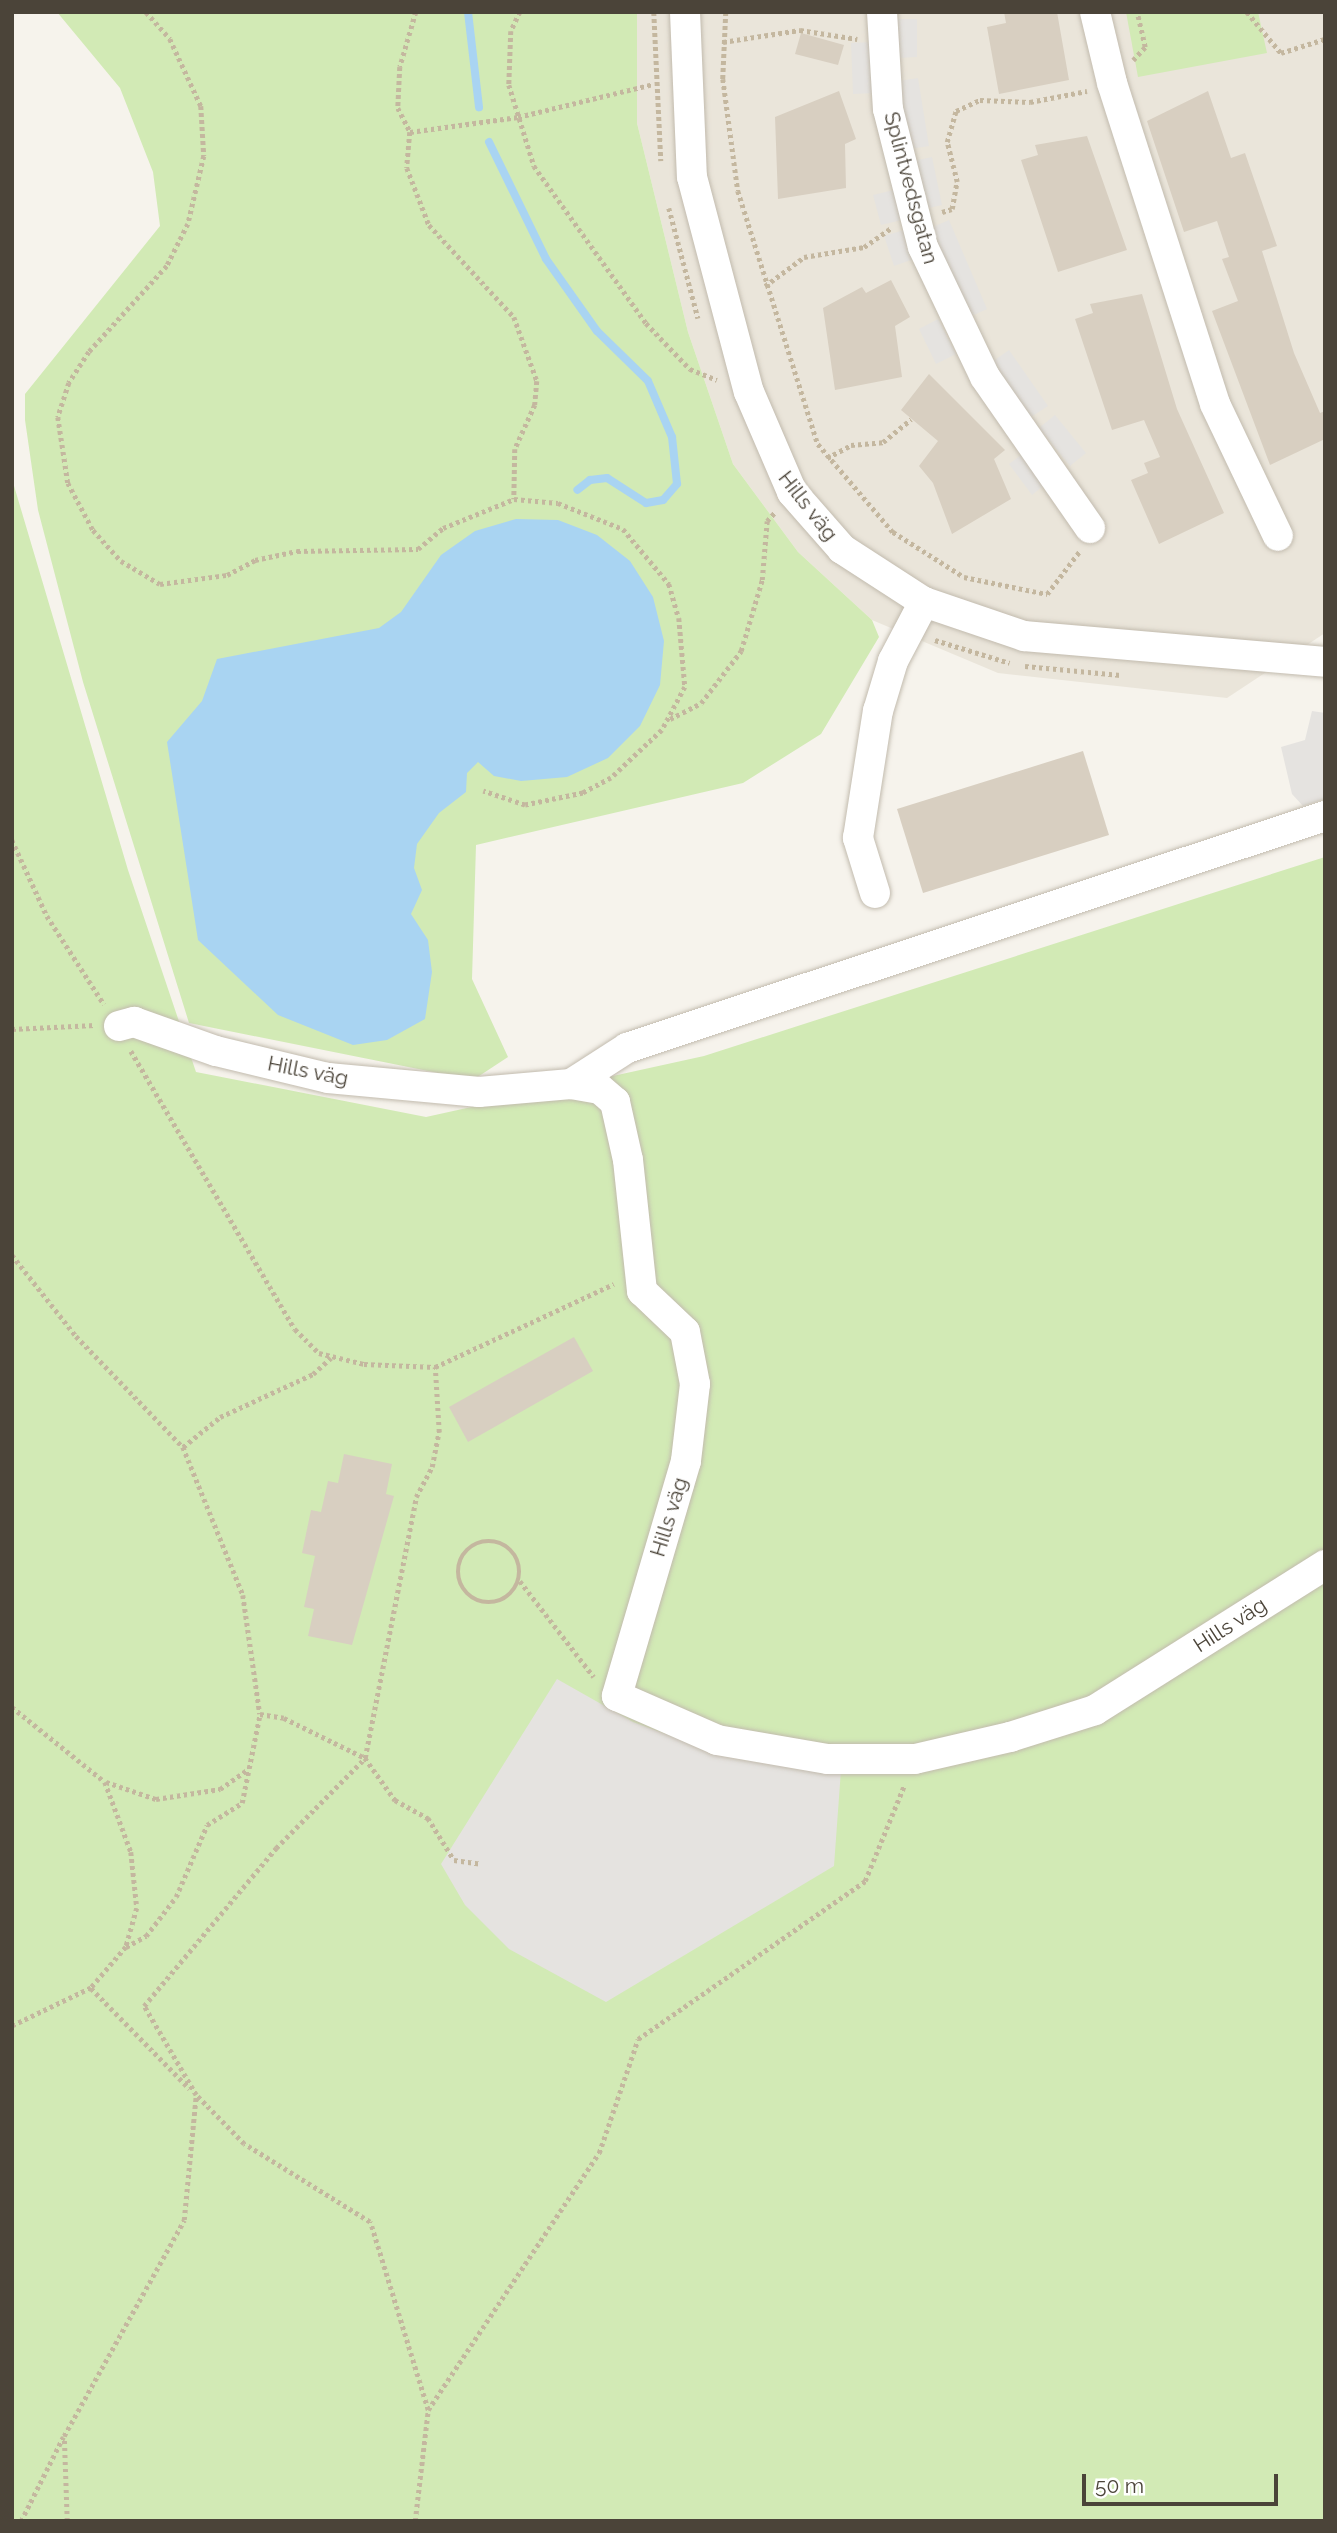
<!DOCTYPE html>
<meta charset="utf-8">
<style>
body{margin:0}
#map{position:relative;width:1337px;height:2533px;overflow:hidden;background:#f6f3ec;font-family:Raleway,sans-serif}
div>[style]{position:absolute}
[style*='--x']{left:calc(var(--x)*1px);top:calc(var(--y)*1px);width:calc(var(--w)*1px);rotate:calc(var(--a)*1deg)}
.residential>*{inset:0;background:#eae5da}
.green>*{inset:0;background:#d2eab5}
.parking>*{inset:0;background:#e5e3e0}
.water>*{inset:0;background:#a9d4f2}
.stream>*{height:8px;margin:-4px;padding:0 4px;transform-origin:4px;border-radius:4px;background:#a9d4f2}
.building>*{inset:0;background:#d8cfc1}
.path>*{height:4.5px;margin-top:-2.25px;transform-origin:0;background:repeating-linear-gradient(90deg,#c4b79f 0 3.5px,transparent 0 7px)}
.path>.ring{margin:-2.25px;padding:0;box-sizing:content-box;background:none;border:4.5px solid #c4b79f;border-radius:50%}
.roads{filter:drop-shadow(0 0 2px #c2bbae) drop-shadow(0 0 2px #c2bbae)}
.minor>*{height:30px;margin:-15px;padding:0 15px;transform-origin:15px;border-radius:15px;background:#fff}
span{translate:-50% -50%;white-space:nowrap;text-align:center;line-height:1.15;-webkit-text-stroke:7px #fff;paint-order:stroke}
.street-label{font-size:21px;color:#4b4439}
.frame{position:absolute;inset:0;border:14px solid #4b4439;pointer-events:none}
.scale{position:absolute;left:1082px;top:2474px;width:196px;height:32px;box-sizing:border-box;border:4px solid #4b4439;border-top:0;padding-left:9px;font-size:21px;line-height:24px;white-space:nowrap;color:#4b4439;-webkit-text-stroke:5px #fff;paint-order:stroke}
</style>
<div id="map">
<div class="residential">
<i style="clip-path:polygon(637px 12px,1325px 12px,1325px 633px,1227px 698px,998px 673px,872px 620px,798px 552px,733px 464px,688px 332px,637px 123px)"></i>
</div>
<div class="green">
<i style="clip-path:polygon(57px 12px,637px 12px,637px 123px,688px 332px,733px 464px,798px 552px,872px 620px,879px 637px,821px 734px,743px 783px,476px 845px,472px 979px,508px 1057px,473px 1080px,189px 1023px,83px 682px,38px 510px,25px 420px,25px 394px,160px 226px,153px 172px,120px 88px)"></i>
<i style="clip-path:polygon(1126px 12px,1258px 12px,1267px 53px,1138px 77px)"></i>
<i style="clip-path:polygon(12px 479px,128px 870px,196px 1072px,426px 1117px,704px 1056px,1325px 857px,1325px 2521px,12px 2521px)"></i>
</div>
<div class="parking">
<i style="clip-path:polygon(898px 19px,917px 19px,917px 57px,898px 58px)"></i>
<i style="clip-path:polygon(872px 42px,875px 93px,853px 94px,851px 43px)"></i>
<i style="clip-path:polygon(918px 78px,929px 146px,910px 149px,899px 81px)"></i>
<i style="clip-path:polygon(932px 157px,942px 205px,924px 209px,913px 161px)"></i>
<i style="clip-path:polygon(894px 190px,902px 220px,881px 225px,873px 195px)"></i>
<i style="clip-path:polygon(949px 220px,987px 309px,969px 317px,931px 228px)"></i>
<i style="clip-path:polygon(904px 230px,914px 259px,894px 266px,884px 236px)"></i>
<i style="clip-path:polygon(938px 319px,956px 354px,936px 364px,919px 329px)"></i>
<i style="clip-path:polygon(1009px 350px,1048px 406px,1031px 417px,992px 362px)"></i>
<i style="clip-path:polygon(1055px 415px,1086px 453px,1070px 466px,1039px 428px)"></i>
<i style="clip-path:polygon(1025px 452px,1048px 482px,1032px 495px,1009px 464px)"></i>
<i style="clip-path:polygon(1312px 711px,1325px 713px,1325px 799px,1303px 806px,1292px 794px,1281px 747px,1305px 740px)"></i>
<i style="clip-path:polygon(557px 1679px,633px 1722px,723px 1755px,841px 1770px,834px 1866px,606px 2002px,509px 1949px,465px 1905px,441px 1864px)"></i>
</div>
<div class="water">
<i style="clip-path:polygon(516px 519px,558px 520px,597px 535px,630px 561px,653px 597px,664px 641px,660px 685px,640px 726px,608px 758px,567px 777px,521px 781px,494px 776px,478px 762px,467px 773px,466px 792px,439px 813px,417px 844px,414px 868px,422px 890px,411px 914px,428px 940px,432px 972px,425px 1019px,387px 1040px,353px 1045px,278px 1015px,198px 940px,167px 742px,202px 701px,217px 659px,379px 628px,401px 612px,441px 555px,475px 531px)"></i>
</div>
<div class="stream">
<i style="--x:468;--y:12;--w:96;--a:83.4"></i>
<i style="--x:489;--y:142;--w:130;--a:64"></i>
<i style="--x:546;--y:259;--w:88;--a:54.7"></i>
<i style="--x:597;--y:331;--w:71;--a:44.4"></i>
<i style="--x:648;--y:381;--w:61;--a:66.8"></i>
<i style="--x:672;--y:437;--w:47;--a:83.9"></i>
<i style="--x:677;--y:484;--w:21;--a:131"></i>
<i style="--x:663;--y:500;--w:17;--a:170"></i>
<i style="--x:646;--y:503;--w:46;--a:-147.3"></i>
<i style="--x:607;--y:478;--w:17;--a:173"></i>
<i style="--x:590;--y:480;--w:16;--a:142"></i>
</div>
<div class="building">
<i style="clip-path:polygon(1004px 12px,1057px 12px,1069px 80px,999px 94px,987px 27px,1006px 23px)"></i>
<i style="clip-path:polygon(801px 33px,844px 45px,838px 65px,795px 54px)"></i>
<i style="clip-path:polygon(839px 91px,856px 139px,845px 144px,846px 188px,778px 199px,775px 117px)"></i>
<i style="clip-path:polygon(1208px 91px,1231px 158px,1245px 153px,1277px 246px,1262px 251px,1294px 353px,1320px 413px,1325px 411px,1325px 439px,1270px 465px,1212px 311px,1238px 301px,1222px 259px,1229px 257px,1217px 221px,1184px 232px,1147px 121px)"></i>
<i style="clip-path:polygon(1087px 136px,1127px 250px,1058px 272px,1021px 160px,1038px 155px,1035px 145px)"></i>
<i style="clip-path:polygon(891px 280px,910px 317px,895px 326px,902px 377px,835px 390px,823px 308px,862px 287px,866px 293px)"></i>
<i style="clip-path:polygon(1142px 294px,1177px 409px,1224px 513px,1159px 544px,1131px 480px,1148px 473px,1144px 463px,1160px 457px,1144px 420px,1112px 430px,1075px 319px,1093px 313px,1090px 304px)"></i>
<i style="clip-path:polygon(929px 374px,1005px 450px,994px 459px,1011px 499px,952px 534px,933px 483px,919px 466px,938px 441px,901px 410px)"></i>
<i style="clip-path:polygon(1083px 751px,1109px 835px,923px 893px,897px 809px)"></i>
<i style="clip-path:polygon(574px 1337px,593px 1371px,468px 1442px,449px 1407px)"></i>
<i style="clip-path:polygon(344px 1454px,392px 1464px,386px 1494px,394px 1496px,352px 1645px,308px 1636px,314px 1609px,304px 1607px,315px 1556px,302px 1553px,311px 1510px,321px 1512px,328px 1481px,338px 1483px)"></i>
</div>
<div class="path">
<i style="--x:146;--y:12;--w:36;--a:48"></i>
<i style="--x:170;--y:39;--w:74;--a:65.2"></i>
<i style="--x:201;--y:106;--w:50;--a:86.6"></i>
<i style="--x:204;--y:156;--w:70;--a:103.2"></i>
<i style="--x:188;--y:224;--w:47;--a:116.6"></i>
<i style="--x:167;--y:266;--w:116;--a:132.2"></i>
<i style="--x:89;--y:352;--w:37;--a:123"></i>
<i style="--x:69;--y:383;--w:36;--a:108"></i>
<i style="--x:58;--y:417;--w:67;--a:81.4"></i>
<i style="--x:68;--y:483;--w:53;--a:62"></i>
<i style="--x:93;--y:530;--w:42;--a:47.9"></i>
<i style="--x:121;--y:561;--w:45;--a:30.5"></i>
<i style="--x:160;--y:584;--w:68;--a:-7.7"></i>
<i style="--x:227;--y:575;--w:32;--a:-28"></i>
<i style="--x:255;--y:560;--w:43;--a:-12.1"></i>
<i style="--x:297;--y:551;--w:121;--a:-0.9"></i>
<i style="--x:418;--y:549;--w:33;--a:-40"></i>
<i style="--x:443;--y:528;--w:77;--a:-22.2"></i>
<i style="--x:514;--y:499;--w:44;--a:5.2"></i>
<i style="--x:558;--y:503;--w:70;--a:21.8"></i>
<i style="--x:623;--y:529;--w:72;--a:50.1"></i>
<i style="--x:669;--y:584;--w:35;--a:74"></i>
<i style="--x:679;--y:618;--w:69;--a:85"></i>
<i style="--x:685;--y:687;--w:49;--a:118.1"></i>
<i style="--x:662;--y:730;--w:70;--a:136.7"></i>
<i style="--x:611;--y:778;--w:32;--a:152"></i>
<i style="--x:583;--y:793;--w:59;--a:168.3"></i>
<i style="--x:525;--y:805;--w:44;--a:-161.6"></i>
<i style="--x:416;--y:12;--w:57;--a:106.2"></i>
<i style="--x:400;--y:67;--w:41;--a:92.8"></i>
<i style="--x:398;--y:108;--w:27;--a:63"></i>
<i style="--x:410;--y:132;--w:109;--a:-7.9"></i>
<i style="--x:518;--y:117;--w:139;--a:-13.7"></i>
<i style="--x:520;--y:12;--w:21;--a:115"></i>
<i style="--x:511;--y:31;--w:54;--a:92.1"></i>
<i style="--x:509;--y:85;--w:85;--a:72.8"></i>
<i style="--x:534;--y:166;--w:193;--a:54.5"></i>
<i style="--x:646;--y:323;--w:64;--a:46.3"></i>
<i style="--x:690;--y:369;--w:29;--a:22"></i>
<i style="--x:654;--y:12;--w:149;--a:87.3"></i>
<i style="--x:726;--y:12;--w:67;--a:92.6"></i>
<i style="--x:723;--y:79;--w:113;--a:82.4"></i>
<i style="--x:738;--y:191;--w:265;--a:72.5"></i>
<i style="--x:818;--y:444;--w:116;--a:49.6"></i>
<i style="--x:893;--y:532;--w:84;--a:32.4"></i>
<i style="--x:964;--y:577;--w:85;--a:11.6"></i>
<i style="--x:1047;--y:594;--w:53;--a:-52.7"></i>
<i style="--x:1247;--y:12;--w:53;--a:50.3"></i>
<i style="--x:1281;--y:53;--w:46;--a:-17.7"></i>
<i style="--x:723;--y:42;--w:78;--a:-8.9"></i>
<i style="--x:800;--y:30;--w:58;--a:9"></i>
<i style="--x:1133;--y:60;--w:18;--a:-47"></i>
<i style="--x:1145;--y:47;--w:36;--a:-103"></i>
<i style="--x:410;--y:132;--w:36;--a:95"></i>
<i style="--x:407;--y:168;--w:61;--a:68.9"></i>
<i style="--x:429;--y:225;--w:125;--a:47.3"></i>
<i style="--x:514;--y:317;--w:68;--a:70.2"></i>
<i style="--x:537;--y:381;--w:24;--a:95"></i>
<i style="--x:535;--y:405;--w:48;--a:114.4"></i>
<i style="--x:515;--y:449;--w:50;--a:91.1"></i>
<i style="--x:669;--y:208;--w:114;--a:75.2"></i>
<i style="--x:942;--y:212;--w:10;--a:-17"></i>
<i style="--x:952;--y:209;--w:27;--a:-80"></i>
<i style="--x:957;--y:182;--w:41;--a:-104"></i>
<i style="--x:947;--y:142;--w:32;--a:-74"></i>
<i style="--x:956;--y:111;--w:26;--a:-25"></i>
<i style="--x:980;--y:100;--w:50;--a:2.3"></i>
<i style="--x:1030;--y:102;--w:58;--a:-10.9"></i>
<i style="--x:765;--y:286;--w:49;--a:-36.6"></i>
<i style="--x:804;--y:257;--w:61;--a:-9.5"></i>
<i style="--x:864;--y:247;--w:32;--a:-35"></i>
<i style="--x:827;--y:458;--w:27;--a:-28"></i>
<i style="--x:851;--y:445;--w:32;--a:-5"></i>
<i style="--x:883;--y:442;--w:36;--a:-39"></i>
<i style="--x:935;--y:640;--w:78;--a:17"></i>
<i style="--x:1025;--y:666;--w:96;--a:5.4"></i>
<i style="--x:670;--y:719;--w:35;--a:-27"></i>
<i style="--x:701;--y:703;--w:66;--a:-52.4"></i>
<i style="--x:741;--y:651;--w:74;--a:-73.5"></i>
<i style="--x:762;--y:580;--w:59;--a:-85.2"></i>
<i style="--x:767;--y:521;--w:12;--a:-48"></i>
<i style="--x:12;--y:840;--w:84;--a:65.3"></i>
<i style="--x:47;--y:916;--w:105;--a:57.1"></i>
<i style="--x:12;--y:1029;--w:83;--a:-2.8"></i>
<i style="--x:131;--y:1051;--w:323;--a:59.5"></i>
<i style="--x:295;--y:1329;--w:34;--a:45"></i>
<i style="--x:319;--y:1353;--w:46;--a:13.7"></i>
<i style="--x:364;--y:1364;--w:71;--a:2.4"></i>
<i style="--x:435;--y:1367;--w:197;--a:-24.9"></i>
<i style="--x:12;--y:1255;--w:103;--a:51.7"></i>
<i style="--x:76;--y:1336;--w:154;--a:46.1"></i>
<i style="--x:183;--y:1447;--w:160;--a:67.9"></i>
<i style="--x:243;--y:1595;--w:120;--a:81.9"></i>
<i style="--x:183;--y:1447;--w:48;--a:-39"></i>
<i style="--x:220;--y:1417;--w:102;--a:-24.8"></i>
<i style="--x:313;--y:1374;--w:24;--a:-42"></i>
<i class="ring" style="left:458px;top:1541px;width:57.5px;height:57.5px"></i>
<i style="--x:520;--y:1581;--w:121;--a:52.4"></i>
<i style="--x:12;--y:1707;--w:119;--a:38.9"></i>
<i style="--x:105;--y:1782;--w:75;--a:69.6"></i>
<i style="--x:131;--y:1852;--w:56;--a:83.9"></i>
<i style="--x:137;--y:1908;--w:41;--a:105.8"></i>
<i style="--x:126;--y:1947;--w:54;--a:130.5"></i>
<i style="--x:91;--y:1988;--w:88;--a:154.3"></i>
<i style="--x:106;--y:1782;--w:53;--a:18.8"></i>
<i style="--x:156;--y:1799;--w:65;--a:-8.9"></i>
<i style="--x:220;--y:1789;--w:32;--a:-35"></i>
<i style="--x:126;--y:1947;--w:23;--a:-29"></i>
<i style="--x:146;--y:1936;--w:49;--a:-52.4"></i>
<i style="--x:176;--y:1897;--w:78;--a:-66.7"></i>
<i style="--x:207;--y:1825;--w:41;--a:-32.2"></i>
<i style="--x:242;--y:1803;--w:91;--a:-78.6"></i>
<i style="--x:260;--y:1714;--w:24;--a:9"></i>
<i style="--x:284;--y:1718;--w:90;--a:26.3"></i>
<i style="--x:365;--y:1758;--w:52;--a:54.5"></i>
<i style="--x:395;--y:1800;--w:38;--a:29"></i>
<i style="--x:428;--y:1818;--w:49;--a:58.2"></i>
<i style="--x:454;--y:1860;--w:27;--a:8"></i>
<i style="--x:91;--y:1988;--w:141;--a:45.6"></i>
<i style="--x:428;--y:2410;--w:197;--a:-107.1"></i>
<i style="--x:370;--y:2222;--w:148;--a:-148.2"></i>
<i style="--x:244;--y:2144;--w:69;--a:-134.4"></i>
<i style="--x:196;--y:2095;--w:103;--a:-120.3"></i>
<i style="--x:144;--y:2006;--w:206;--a:-50.1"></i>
<i style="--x:276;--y:1848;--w:127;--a:-45.3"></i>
<i style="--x:365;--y:1758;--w:266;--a:-78.9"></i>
<i style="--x:416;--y:1497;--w:34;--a:-62"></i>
<i style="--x:432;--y:1467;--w:36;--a:-79"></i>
<i style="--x:439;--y:1432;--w:65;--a:-93.5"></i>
<i style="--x:21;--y:2521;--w:94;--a:-63.4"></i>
<i style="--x:67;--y:2521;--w:85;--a:-92"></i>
<i style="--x:64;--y:2436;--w:247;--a:-60.9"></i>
<i style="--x:184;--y:2220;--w:126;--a:-84.5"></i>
<i style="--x:415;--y:2521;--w:112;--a:-83.3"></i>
<i style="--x:428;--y:2410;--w:309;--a:-56.4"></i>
<i style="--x:599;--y:2153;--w:120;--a:-71.1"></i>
<i style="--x:638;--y:2039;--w:277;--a:-34.8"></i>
<i style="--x:865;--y:1881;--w:103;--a:-67.7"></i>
</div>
<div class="roads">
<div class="minor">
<i style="--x:685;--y:12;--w:165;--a:87.6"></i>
<i style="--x:692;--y:177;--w:222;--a:75.2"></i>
<i style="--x:749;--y:392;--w:109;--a:66.7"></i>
<i style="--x:792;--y:492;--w:76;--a:48.7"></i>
<i style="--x:842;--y:549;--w:98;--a:32.9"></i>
<i style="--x:924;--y:602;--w:106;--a:18.8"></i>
<i style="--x:1024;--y:636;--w:302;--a:4.9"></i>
<i style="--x:882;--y:12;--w:97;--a:86.5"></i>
<i style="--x:888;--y:109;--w:142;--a:75.8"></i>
<i style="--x:923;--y:247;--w:144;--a:64.5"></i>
<i style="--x:985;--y:377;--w:184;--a:55.2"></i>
<i style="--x:1095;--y:12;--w:73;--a:76.5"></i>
<i style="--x:1112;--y:83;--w:337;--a:72.2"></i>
<i style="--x:1215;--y:404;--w:146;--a:64.5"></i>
<i style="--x:875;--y:893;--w:58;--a:-107.2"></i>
<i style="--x:858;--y:838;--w:129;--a:-81.1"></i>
<i style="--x:878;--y:711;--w:52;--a:-73.3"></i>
<i style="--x:893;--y:661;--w:67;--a:-62.3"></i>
<i style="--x:119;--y:1026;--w:16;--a:-15"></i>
<i style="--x:134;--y:1022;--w:87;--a:19.5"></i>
<i style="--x:216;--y:1051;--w:115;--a:13.6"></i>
<i style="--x:328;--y:1078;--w:152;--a:5.3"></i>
<i style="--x:479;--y:1092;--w:92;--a:-5"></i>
<i style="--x:571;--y:1084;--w:29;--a:10"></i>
<i style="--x:600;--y:1089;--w:20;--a:41"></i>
<i style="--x:615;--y:1102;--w:59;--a:77.4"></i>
<i style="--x:628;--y:1160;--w:132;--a:83.9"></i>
<i style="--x:642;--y:1291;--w:59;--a:43.6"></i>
<i style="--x:685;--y:1332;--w:53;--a:79.1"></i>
<i style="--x:695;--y:1384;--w:78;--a:96.7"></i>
<i style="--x:686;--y:1461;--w:245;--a:106.4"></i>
<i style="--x:617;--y:1696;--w:109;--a:23.7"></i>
<i style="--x:717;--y:1740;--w:112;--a:9.8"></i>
<i style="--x:827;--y:1759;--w:88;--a:0"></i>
<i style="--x:915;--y:1759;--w:98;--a:-13"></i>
<i style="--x:1010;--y:1737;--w:89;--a:-17.6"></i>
<i style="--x:1095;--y:1710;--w:272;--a:-32.2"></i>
<i style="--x:571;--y:1084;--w:67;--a:-32.7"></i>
<i style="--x:627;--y:1048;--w:736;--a:-18.39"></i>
</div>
</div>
<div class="street-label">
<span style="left:911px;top:188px;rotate:75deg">Splintvedsgatan</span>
<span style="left:808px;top:506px;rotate:52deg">Hills väg</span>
<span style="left:308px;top:1071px;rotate:11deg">Hills väg</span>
<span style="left:669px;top:1517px;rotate:-73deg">Hills väg</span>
<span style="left:1230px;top:1625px;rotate:-33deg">Hills väg</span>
</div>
<div class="frame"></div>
<div class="scale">50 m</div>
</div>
